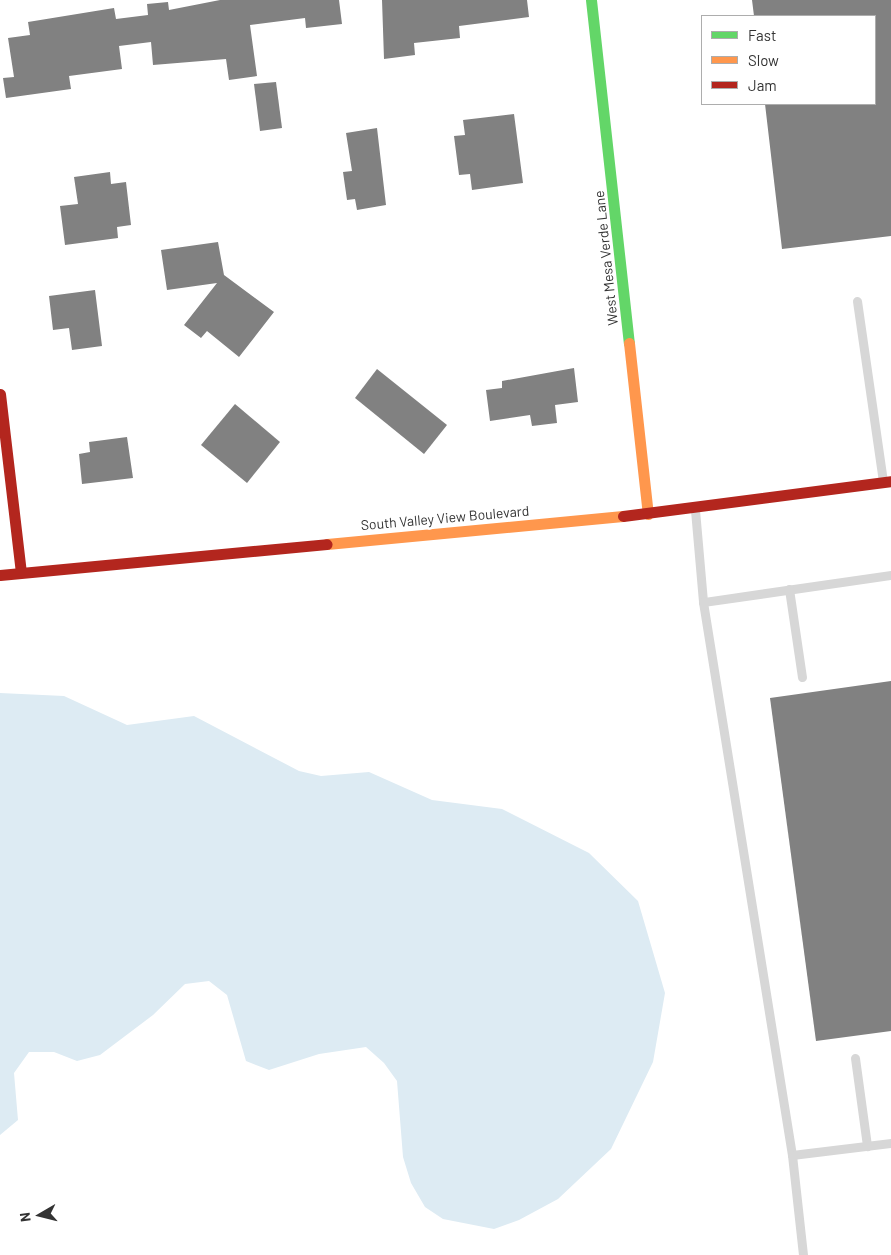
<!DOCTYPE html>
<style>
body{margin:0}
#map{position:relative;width:891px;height:1255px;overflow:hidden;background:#fff;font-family:Barlow,sans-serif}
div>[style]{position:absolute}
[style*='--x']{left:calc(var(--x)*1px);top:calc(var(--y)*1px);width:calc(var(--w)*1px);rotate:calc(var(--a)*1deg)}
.water>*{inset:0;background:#ddebf3}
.building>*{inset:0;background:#818181}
.lane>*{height:9px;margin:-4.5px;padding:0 4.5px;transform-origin:4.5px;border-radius:4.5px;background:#d7d7d7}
.fast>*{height:11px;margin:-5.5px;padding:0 5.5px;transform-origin:5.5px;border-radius:5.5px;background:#63d668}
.slow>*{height:11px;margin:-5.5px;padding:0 5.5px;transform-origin:5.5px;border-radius:5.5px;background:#ff974d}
.jam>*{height:11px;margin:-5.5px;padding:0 5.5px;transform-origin:5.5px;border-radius:5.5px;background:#b3261e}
span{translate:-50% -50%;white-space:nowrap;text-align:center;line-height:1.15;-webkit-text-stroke:5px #fff;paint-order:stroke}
.street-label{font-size:14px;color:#333}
.legend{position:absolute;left:701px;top:15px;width:175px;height:90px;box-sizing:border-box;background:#fff;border:1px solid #adadad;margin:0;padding:6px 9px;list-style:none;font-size:15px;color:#333}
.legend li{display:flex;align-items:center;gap:10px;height:25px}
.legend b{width:25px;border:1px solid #adadad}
.north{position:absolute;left:15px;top:1190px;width:50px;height:50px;-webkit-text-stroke:4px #fff;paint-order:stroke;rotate:262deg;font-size:14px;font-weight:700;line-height:20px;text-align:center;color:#333}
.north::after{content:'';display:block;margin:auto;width:18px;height:22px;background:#333;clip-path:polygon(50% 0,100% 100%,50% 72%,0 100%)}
</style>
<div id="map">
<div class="water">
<i style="clip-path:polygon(0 693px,64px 696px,127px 725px,194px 716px,299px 771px,321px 776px,369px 772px,432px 800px,502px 809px,589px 853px,638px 901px,665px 993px,653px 1062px,611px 1149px,558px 1199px,519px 1220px,494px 1229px,443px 1219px,425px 1207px,411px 1183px,403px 1157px,397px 1081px,384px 1063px,366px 1047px,319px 1054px,269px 1070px,246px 1061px,227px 995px,209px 981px,185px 984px,153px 1015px,100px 1055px,77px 1061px,54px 1052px,29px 1052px,14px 1073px,18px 1120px,0 1135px)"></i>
</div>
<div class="building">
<i style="clip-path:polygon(220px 0,339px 0,342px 24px,306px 28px,305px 18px,250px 25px,257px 76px,229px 80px,226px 59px,153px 65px,151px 42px,119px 46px,122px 69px,69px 76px,71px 89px,6px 98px,3px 78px,14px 77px,8px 38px,30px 35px,28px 22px,114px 8px,116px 19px,148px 15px,147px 4px,168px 2px,169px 10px)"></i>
<i style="clip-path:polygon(382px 0,527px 0,529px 17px,459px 26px,460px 38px,414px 43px,415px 55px,384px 59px)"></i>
<i style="clip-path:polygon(752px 0,891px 0,891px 236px,782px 249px,765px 104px,875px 104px,875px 16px,754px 16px)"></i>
<i style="clip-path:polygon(276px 82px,282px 128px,260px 131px,254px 84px)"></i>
<i style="clip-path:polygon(514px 114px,523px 183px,472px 190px,470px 174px,459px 175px,454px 136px,465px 135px,463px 120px)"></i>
<i style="clip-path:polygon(377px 128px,386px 205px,357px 210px,355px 199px,347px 200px,343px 172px,352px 171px,346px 133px)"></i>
<i style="clip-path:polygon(110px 172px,111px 184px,126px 182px,131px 225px,117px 227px,118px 238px,65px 245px,60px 206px,78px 204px,74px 177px)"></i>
<i style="clip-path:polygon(218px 242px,224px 275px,274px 312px,239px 357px,207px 331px,201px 338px,184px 325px,217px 283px,167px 290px,161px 250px)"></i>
<i style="clip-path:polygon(95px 290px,102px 346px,72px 350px,69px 328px,53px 330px,49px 296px)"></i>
<i style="clip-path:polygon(574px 368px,578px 402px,555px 405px,557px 423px,532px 426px,530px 415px,490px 421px,486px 390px,502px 388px,502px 381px)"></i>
<i style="clip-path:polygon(377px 369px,447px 425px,424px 454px,355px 398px)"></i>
<i style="clip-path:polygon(235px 404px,280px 442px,247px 483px,201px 445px)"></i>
<i style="clip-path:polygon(127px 437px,133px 478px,82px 484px,79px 454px,90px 452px,89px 442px)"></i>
<i style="clip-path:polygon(891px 681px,891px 1031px,816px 1041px,770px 698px)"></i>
</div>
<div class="lane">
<i style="--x:857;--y:301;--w:182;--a:81.8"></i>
<i style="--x:695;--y:510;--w:92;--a:85"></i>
<i style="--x:891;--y:575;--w:190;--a:171.8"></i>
<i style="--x:703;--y:602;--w:560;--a:80.86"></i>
<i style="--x:792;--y:1155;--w:100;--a:-6.9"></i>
<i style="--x:789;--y:589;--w:89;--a:81.6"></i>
<i style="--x:855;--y:1058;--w:89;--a:82.2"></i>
<i style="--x:792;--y:1155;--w:101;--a:83.7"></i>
</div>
<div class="fast">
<i style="--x:591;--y:0;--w:345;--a:83.7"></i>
</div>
<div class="slow">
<i style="--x:629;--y:343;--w:172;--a:83.7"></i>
<i style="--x:327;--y:544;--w:297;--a:-5.4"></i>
</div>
<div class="jam">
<i style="--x:0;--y:394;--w:179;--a:83.3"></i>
<i style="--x:623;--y:516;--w:270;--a:-7.4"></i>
<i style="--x:0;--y:575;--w:328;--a:-5.4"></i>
</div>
<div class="street-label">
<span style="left:606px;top:258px;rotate:-96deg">West Mesa Verde Lane</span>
<span style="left:445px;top:518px;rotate:-5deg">South Valley View Boulevard</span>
</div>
<ul class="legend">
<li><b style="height:6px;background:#63d668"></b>Fast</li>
<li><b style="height:6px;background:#ff974d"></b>Slow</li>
<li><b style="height:6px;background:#b3261e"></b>Jam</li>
</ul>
<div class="north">N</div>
</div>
